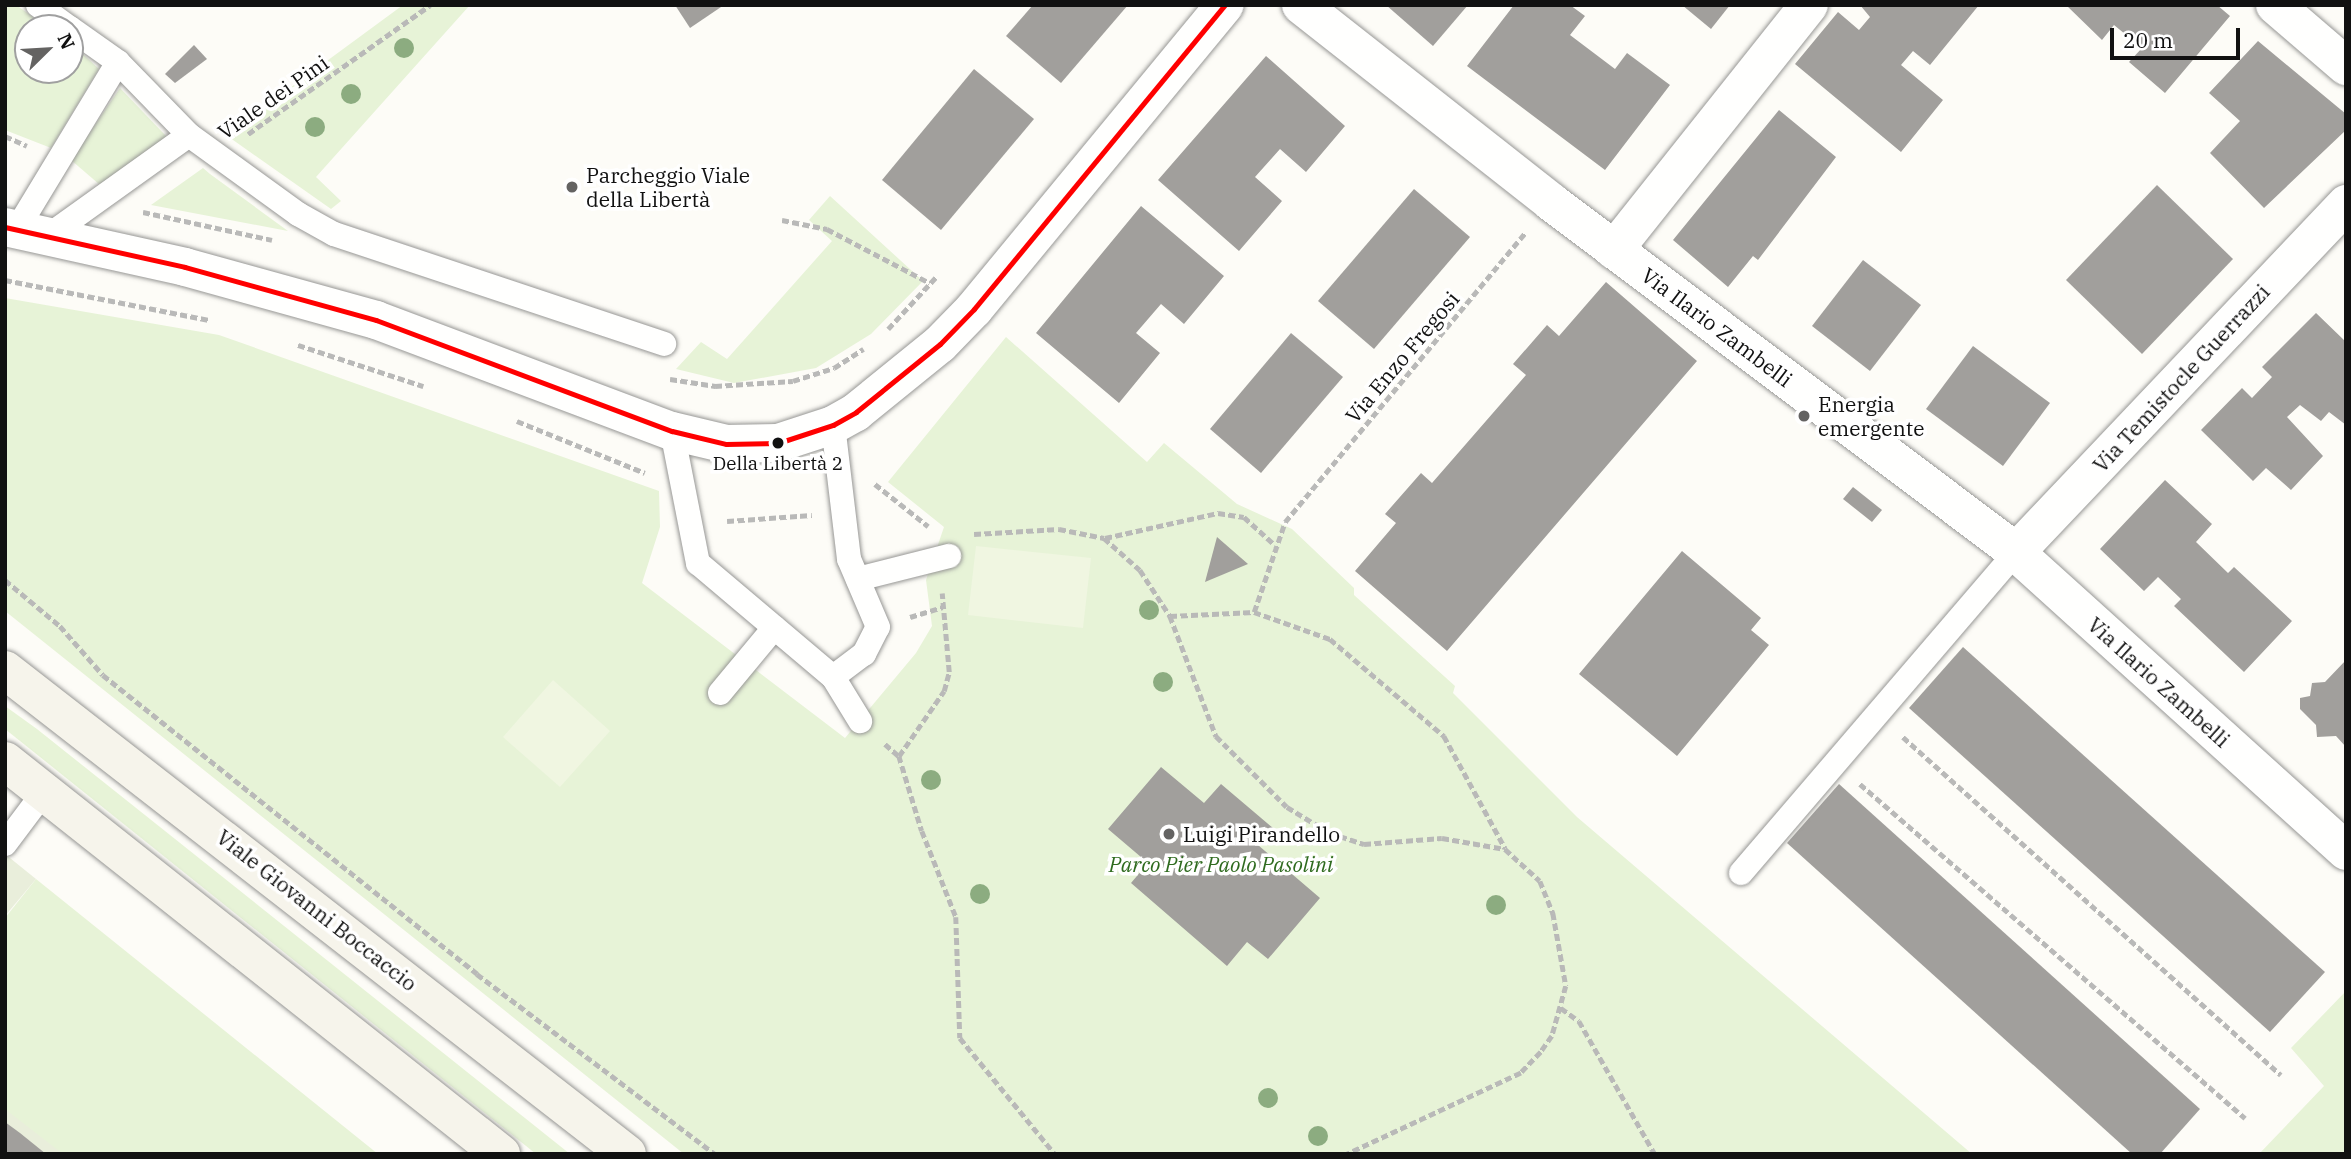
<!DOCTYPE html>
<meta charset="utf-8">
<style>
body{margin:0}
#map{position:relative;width:2351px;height:1159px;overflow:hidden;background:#fdfcf7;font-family:"IBM Plex Serif",serif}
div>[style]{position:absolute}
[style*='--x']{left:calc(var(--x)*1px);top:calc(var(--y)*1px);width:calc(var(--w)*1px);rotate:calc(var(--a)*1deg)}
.green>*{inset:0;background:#e7f3d7}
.cemetery>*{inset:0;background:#e9eedb}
.pitch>*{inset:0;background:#f0f6e1}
.building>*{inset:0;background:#a19f9c}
.path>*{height:4.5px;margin-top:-2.25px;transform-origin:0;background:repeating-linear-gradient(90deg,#b9b9b8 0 7px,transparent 0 10.5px)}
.roads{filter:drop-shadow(0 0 2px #979795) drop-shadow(0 0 2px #979795)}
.service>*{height:24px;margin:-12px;padding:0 12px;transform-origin:12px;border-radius:12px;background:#fffffe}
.minor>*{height:38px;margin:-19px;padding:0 19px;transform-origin:19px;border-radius:19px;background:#fffffe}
.tertiary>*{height:38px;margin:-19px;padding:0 19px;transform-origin:19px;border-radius:19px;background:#fffffe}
.secondary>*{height:38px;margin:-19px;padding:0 19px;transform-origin:19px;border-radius:19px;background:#f6f4eb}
.bus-1>*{height:5px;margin:-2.5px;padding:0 2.5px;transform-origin:2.5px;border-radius:2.5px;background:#f00}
.trees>*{width:20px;height:20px;margin:-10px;border-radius:50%;background:#8cac80}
.dots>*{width:19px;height:19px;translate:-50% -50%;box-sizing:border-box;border:4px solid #fff;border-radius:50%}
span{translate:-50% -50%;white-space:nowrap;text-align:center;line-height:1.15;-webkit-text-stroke:7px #fff;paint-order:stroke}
.bus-label{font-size:19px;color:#111}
.street-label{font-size:21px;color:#111}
.poi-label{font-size:21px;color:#111}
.left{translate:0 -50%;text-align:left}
.park-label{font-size:21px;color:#2f6b1f;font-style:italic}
.frame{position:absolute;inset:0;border:7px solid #111;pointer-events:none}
.north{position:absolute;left:14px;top:14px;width:70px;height:70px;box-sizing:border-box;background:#fff;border:2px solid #a0a0a0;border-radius:50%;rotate:66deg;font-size:19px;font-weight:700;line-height:28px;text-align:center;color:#111}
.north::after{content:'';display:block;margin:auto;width:24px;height:32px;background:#646362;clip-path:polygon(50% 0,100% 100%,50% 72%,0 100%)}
.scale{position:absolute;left:2110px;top:28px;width:130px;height:32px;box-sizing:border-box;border:4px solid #111;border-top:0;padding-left:9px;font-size:21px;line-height:24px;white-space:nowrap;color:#111;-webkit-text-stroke:5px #fff;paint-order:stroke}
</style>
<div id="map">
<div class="green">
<i style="clip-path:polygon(5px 5px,16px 5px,49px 28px,28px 28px,28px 70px,70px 70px,70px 42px,99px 69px,51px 148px,5px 130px)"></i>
<i style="clip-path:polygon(403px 5px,470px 5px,316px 177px,341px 201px,331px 209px,226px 135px)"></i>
<i style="clip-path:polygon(120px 88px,167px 137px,100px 185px,71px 160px)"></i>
<i style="clip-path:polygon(203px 168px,210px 174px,288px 231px,151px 205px)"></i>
<i style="clip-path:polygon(830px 196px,923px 281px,871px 334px,816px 368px,734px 383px,676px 369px,701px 342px,727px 359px,832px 241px,809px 220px)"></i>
<i style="clip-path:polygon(5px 298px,219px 335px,659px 491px,660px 527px,642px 583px,845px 738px,916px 653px,932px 626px,926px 580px,944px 527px,888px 482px,1006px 337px,1147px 462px,1164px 443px,1237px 504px,1292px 529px,1354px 588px,1354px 595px,1455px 686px,1453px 693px,1577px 817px,1972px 1154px,684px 1154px,5px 611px)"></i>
<i style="clip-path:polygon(5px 706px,37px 729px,570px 1154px,536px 1154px,5px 729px)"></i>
<i style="clip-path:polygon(36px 879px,378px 1154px,52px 1154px,5px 1117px,5px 918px)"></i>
<i style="clip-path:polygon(2346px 991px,2346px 1154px,2259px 1154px,2324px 1086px,2291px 1048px)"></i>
</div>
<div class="cemetery">
<i style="clip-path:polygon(5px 854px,36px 879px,5px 916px)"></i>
<i style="clip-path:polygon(5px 1109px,63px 1154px,5px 1154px)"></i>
</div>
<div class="pitch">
<i style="clip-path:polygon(976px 546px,1091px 558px,1083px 628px,968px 615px)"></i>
<i style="clip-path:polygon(553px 680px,610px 731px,560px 787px,503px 737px)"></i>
</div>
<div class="building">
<i style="clip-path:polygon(675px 5px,724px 5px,690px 28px)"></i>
<i style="clip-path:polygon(1033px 5px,1128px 5px,1061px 83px,1006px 36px)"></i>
<i style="clip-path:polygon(1386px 5px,1468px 5px,1433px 46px)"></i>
<i style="clip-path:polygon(1514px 5px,1570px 5px,1585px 16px,1570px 35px,1615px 69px,1627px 53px,1670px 85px,1605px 170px,1467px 66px)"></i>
<i style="clip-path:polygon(1682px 5px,1730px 5px,1711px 29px)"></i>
<i style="clip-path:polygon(1860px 5px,1979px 5px,1930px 65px,1913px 51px,1901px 65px,1943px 100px,1901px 152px,1795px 64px,1838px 12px,1859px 30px,1870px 17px)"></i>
<i style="clip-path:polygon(2066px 5px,2217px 5px,2230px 16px,2165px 93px,2129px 62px,2142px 48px,2114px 25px,2102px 40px)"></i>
<i style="clip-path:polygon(2258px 41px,2346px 114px,2346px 130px,2264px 208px,2210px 153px,2240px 121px,2209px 93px)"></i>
<i style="clip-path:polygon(194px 45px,207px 59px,175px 83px,165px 74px)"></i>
<i style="clip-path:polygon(1266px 56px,1345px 126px,1306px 172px,1280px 149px,1255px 177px,1282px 201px,1239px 251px,1158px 180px)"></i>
<i style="clip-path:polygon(974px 69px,1034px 119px,941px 230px,882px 180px)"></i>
<i style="clip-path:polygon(1779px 110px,1836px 157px,1758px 260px,1753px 256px,1728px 287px,1673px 240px)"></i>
<i style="clip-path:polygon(2157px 185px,2233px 259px,2142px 354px,2066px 280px)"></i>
<i style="clip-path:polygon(1414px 189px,1470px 237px,1374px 349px,1318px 301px)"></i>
<i style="clip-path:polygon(1141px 206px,1224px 276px,1184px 324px,1161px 304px,1136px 333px,1160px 353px,1119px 403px,1036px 333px)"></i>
<i style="clip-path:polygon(1863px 260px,1921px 305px,1870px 371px,1812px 326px)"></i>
<i style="clip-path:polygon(1606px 282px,1697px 361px,1447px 651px,1355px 571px,1396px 523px,1385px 514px,1421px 473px,1432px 483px,1526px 375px,1513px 364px,1547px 325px,1559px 336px)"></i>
<i style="clip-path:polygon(2316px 313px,2346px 342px,2346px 425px,2329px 412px,2321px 421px,2300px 405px,2287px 417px,2323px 456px,2291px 490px,2266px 468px,2253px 481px,2201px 430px,2242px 388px,2252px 398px,2272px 377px,2262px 367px)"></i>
<i style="clip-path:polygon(1291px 333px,1343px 377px,1261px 473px,1210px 429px)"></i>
<i style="clip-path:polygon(1973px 346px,2050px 403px,2003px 466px,1926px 409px)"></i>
<i style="clip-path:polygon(2165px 480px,2212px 524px,2196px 542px,2228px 573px,2234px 567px,2292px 621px,2244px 672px,2174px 606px,2181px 599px,2158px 577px,2144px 591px,2100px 549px)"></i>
<i style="clip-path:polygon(1853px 487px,1882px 510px,1872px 522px,1843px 499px)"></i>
<i style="clip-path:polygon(1217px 537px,1248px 564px,1205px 582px)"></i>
<i style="clip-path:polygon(1682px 551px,1761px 618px,1751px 630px,1769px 645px,1677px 756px,1579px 674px)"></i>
<i style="clip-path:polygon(1963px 647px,2325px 972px,2270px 1032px,1909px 708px)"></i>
<i style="clip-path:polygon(2346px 660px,2346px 747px,2336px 736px,2317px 737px,2316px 725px,2300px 709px,2300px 698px,2310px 696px,2312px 683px,2325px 682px)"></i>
<i style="clip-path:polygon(1161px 767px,1204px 803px,1221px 784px,1273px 828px,1258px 845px,1320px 898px,1268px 959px,1247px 942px,1227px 966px,1131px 883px,1148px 863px,1108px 829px)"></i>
<i style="clip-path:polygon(1839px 784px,2200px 1109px,2160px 1154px,2132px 1154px,1787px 843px)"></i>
<i style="clip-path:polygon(5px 1122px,20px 1133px,46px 1154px,5px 1154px)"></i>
</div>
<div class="path">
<i style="--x:248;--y:134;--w:223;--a:-35.3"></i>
<i style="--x:5;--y:136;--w:24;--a:24"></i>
<i style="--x:143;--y:212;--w:132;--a:12.2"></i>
<i style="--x:782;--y:220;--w:46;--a:11.3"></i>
<i style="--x:827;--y:229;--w:116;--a:27.7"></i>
<i style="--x:5;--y:280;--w:208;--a:11.1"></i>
<i style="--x:888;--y:329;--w:71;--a:-47.3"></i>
<i style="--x:298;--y:345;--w:132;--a:18.2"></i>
<i style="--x:670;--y:379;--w:46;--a:8.8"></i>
<i style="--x:715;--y:386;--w:78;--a:-3.7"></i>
<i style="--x:793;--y:381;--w:43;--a:-17.6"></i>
<i style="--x:834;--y:368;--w:35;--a:-33"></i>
<i style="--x:517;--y:421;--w:138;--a:22.1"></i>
<i style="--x:875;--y:484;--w:68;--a:38.4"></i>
<i style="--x:727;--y:521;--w:85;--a:-4"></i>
<i style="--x:974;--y:534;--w:85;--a:-3.4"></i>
<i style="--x:1059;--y:529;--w:46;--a:11.3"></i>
<i style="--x:1104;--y:538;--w:48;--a:41.6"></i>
<i style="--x:1140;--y:570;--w:55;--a:56.9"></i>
<i style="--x:1170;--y:616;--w:129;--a:69"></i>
<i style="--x:1216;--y:736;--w:100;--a:45"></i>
<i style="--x:1287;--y:807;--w:50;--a:31.2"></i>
<i style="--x:1330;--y:833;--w:36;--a:18"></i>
<i style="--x:1364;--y:844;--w:78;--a:-4.4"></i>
<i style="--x:1442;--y:838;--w:64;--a:9.9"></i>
<i style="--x:1505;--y:849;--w:47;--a:42.4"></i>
<i style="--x:1540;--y:881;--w:35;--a:68"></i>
<i style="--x:1553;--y:913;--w:74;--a:79.9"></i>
<i style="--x:1566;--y:986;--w:52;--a:105.6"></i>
<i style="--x:1552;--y:1036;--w:19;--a:125"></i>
<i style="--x:1541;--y:1052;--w:29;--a:134"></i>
<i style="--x:1521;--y:1073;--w:192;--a:155"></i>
<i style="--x:1105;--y:538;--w:116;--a:-12.5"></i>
<i style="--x:1218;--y:513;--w:26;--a:9"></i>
<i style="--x:1244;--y:517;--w:42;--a:42.1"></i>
<i style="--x:5;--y:580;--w:72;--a:39.9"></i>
<i style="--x:60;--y:626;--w:65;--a:48.7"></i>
<i style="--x:103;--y:675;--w:479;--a:38.6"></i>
<i style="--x:477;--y:974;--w:298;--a:37.1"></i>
<i style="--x:1254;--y:612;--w:95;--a:-71"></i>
<i style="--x:1285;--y:522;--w:377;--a:-50.3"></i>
<i style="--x:1170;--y:616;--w:84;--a:-2.7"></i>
<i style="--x:1254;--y:612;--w:81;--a:19.6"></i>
<i style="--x:1330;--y:639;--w:150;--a:40.4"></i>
<i style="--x:1444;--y:736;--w:128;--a:61.4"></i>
<i style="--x:910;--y:617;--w:34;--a:-17"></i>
<i style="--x:1903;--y:737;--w:507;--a:41.8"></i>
<i style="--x:885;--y:744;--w:18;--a:41"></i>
<i style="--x:899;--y:756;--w:78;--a:73"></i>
<i style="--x:922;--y:831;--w:92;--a:68.4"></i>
<i style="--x:956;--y:917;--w:121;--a:88.1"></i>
<i style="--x:960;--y:1038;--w:150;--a:50.7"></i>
<i style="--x:899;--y:756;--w:79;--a:-55.3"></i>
<i style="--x:944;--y:691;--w:20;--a:-75"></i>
<i style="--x:949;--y:672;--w:79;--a:-95.1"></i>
<i style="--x:1860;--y:784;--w:510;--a:40.94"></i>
<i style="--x:1561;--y:1008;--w:22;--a:36"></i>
<i style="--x:1579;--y:1021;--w:153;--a:60.3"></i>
</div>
<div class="roads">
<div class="service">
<i style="--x:38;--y:5;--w:39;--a:36"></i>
<i style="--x:70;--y:28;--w:59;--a:35.3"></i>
<i style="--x:118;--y:62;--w:102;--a:45.8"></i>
<i style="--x:189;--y:135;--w:135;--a:35.9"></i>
<i style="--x:298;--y:214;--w:41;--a:29.1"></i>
<i style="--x:334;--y:234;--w:348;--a:18.4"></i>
<i style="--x:17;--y:229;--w:195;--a:-58.8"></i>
<i style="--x:48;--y:236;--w:173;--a:-35.6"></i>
<i style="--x:672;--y:431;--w:135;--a:78.9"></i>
<i style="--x:698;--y:563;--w:177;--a:40.2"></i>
<i style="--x:833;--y:677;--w:39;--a:-37"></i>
<i style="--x:864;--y:654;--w:30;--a:-63"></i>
<i style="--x:878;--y:627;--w:74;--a:-113.1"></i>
<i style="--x:849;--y:559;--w:135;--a:-96.8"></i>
<i style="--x:858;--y:579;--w:94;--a:-14.2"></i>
<i style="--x:833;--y:677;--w:52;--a:58.5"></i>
<i style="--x:720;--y:693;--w:85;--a:-50.3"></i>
<i style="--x:5;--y:844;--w:65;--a:-53.1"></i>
<i style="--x:1741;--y:873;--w:423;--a:-49.4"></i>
</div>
<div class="minor">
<i style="--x:1301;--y:5;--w:318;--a:38.2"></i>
<i style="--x:1551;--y:202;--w:576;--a:36.95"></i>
<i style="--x:2011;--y:548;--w:452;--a:42.1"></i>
<i style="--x:2275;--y:5;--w:94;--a:40.7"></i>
<i style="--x:1614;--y:250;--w:313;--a:-51.5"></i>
<i style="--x:2016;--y:552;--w:480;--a:-46.5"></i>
</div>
<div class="tertiary">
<i style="--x:5;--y:227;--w:184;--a:12.5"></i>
<i style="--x:185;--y:267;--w:198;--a:15.5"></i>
<i style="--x:376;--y:320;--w:316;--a:20.6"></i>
<i style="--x:672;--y:431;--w:56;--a:13.5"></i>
<i style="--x:726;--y:444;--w:52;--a:-1.1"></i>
<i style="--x:778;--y:443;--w:58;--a:-18.1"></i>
<i style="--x:833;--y:425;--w:26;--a:-29"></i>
<i style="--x:856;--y:412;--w:108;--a:-39"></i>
<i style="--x:940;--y:344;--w:49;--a:-45.8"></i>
<i style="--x:974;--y:309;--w:394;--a:-50.5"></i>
</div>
<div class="secondary">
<i style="--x:5;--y:670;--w:788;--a:37.89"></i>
<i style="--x:5;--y:761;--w:633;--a:38.39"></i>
</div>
</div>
<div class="bus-1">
<i style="--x:5;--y:227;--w:184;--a:12.5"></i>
<i style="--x:185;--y:267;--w:198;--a:15.5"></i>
<i style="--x:376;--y:320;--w:316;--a:20.6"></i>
<i style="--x:672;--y:431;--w:56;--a:13.5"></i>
<i style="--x:726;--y:444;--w:52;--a:-1.1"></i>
<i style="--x:778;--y:443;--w:58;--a:-18.1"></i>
<i style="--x:833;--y:425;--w:26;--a:-29"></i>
<i style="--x:856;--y:412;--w:108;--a:-39"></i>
<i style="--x:940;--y:344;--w:49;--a:-45.8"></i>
<i style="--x:974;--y:309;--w:394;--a:-50.5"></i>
</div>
<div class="trees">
<i style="left:404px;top:48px"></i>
<i style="left:351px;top:94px"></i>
<i style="left:315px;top:127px"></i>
<i style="left:1149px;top:610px"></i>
<i style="left:1163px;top:682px"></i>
<i style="left:931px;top:780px"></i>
<i style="left:980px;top:894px"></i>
<i style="left:1496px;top:905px"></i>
<i style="left:1268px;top:1098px"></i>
<i style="left:1318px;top:1136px"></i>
</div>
<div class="dots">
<i style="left:572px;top:187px;background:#646362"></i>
<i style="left:1804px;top:416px;background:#646362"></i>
<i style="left:778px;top:443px;background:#111"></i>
<i style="left:1169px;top:834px;background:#646362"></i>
</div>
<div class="bus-label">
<span style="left:778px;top:464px">Della Libertà 2</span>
</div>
<div class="street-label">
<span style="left:273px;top:97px;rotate:-35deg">Viale dei Pini</span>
<span style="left:1717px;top:327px;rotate:37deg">Via Ilario Zambelli</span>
<span style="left:1402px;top:357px;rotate:-50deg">Via Enzo Fregosi</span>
<span style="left:2181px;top:378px;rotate:-47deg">Via Temistocle Guerrazzi</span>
<span style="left:2159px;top:682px;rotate:42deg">Via Ilario Zambelli</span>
<span style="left:317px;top:910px;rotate:38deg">Viale Giovanni Boccaccio</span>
</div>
<div class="poi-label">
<span class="left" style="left:586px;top:187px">Parcheggio Viale<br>della Libertà</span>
<span class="left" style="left:1818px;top:416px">Energia<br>emergente</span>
<span class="left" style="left:1183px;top:834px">Luigi Pirandello</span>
</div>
<div class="park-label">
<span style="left:1221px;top:864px">Parco Pier Paolo Pasolini</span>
</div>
<div class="frame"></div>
<div class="north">N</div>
<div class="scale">20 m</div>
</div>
